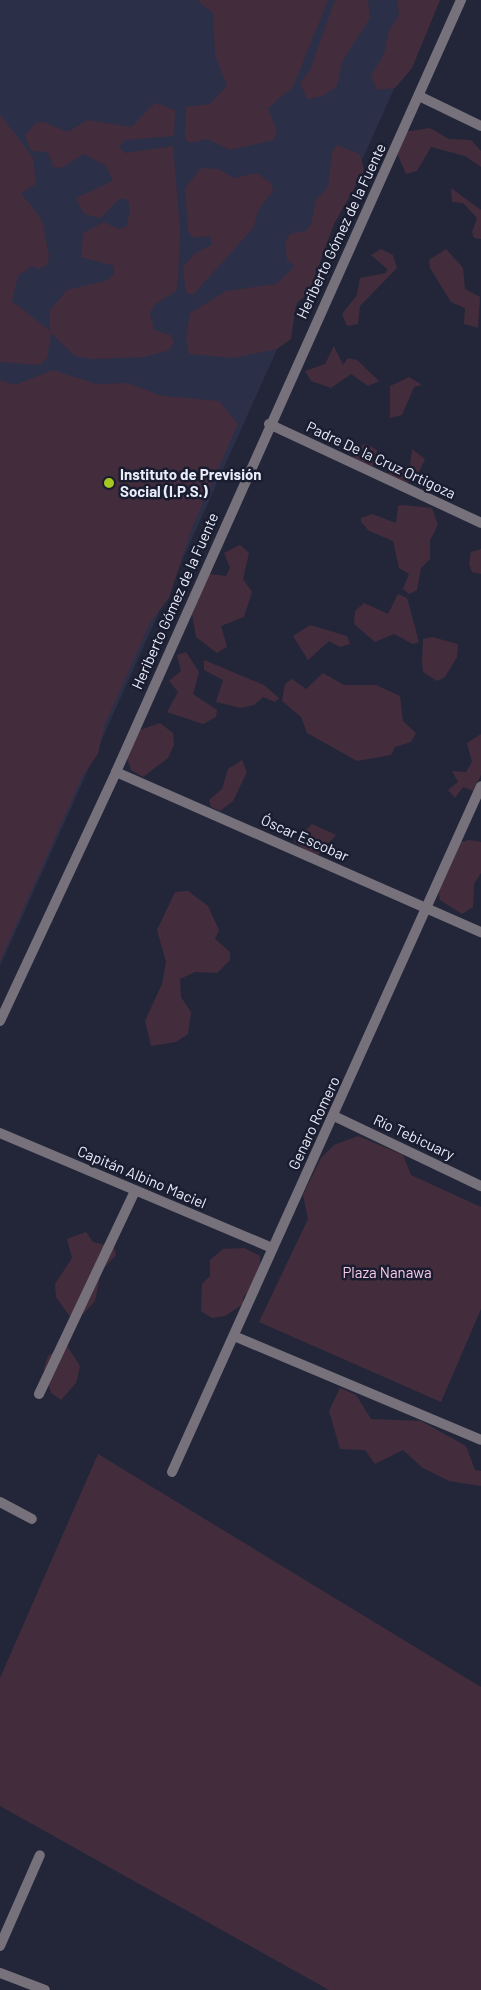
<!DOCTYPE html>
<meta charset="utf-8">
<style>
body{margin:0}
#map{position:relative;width:481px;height:1990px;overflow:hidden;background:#232639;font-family:Barlow,sans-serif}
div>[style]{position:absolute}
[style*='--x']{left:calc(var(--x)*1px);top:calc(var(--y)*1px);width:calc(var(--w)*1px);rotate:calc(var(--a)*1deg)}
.built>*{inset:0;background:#2b2f48}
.green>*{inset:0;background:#432d3c}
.minor>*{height:10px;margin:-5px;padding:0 5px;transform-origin:5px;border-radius:5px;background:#76717b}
.dots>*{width:14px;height:14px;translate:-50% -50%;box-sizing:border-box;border:2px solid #1a1c2f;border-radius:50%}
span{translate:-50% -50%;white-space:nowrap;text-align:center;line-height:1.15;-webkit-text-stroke:5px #1a1c2f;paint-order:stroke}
.street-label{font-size:15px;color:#e9ecf9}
.poi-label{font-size:15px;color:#e9ecf9;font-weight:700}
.left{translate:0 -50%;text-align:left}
.park-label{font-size:15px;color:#f9cbe8}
</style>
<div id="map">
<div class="built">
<i style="clip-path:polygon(0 0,434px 0,0 966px)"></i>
</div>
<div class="green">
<i style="clip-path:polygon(197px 0,328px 0,293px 87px,268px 108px,277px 132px,273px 140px,230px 150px,207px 139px,190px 143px,185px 139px,186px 107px,210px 104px,227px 86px,215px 55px,213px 13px)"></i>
<i style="clip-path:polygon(335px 0,368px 0,370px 18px,342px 62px,337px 86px,323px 96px,307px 99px,300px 83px,310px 70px)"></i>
<i style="clip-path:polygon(397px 0,440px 0,412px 68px,395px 88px,377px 90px,371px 76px,384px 54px,389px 30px,399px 16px)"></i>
<i style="clip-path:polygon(155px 103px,175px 110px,174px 136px,125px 140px,119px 147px,125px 153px,173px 146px,180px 228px,178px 282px,176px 291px,154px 305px,150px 313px,154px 330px,171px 335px,174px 343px,169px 350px,144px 357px,92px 359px,75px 356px,51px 333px,47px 358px,41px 365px,0 362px,0 114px,33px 158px,36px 184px,21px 193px,42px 220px,49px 255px,48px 264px,40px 269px,32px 266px,18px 276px,12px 301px,50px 331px,50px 310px,67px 290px,108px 280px,114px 274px,114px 266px,81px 257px,83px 233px,104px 222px,119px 229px,127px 226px,130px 209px,128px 200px,120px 198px,101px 218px,84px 214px,76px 198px,113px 181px,106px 166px,84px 154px,61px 168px,53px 167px,48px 152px,31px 151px,25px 135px,36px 123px,44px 122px,67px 132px,88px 120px,131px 127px)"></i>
<i style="clip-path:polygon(430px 128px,449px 139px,471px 140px,481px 151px,481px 167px,465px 156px,431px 147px,417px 171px,406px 174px,397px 153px,404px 132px)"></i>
<i style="clip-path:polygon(337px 145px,360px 154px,364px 171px,334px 224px,309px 292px,296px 304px,291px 339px,277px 349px,233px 358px,189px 354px,186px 338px,190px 313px,226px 291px,276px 284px,295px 266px,287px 260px,285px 242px,290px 234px,306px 231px,311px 224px,316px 200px,328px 187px,332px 152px)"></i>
<i style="clip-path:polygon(201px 168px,219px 169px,233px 178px,257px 173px,271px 183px,273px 191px,258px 210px,254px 227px,193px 295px,186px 292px,183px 267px,195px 253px,212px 245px,210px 236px,194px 238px,188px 231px,185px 188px)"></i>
<i style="clip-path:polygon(451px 188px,481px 210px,481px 239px,474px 238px,472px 232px,477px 218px,463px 203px,452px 202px)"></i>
<i style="clip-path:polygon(381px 249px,393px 255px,397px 268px,360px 306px,358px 324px,347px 326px,342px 314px,357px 295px,360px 278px,386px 273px,387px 269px,371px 255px)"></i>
<i style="clip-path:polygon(446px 249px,463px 268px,465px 289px,480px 297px,478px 328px,464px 324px,465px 308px,451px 302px,430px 268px,429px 260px)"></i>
<i style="clip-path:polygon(334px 346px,343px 365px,348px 358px,357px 360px,379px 381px,368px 386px,351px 374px,331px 388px,311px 381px,305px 371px,325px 364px)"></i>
<i style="clip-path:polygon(53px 370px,96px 384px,128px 383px,162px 396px,219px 401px,238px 424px,192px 528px,169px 598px,150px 623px,105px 724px,98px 754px,83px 775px,0 961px,0 380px,15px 385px)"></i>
<i style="clip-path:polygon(409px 377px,422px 385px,414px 387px,402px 415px,390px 418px,390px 386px)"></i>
<i style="clip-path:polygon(366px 444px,377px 450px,372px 468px,350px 458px,359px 455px,356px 447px)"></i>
<i style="clip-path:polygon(412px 449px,425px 459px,418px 474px,407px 483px,385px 474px,410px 465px)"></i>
<i style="clip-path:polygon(402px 505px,432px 508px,438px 525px,430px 540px,430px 559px,421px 568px,417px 590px,409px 594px,403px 589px,409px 574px,399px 568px,393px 541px,369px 531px,361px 522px,361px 518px,372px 514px,396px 523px,398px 506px)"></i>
<i style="clip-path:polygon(240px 545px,249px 553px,243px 579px,252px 592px,244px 617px,221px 626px,227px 647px,217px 653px,196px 637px,192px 614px,199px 598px,197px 589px,210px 574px,226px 576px,230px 568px,224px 553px)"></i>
<i style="clip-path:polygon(481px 549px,481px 574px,472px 572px,469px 564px,471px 552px)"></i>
<i style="clip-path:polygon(398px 594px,407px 598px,419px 642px,413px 644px,394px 634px,375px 642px,354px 624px,355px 611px,364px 603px,388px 614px)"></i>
<i style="clip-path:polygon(310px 625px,347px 636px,350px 644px,340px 647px,329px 641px,308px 660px,293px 636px)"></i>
<i style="clip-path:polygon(432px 637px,458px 644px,457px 657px,445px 677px,437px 681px,423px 672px,422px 664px,423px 639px)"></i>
<i style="clip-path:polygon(186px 652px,199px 672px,193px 694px,217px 710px,216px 717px,203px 724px,167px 712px,178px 692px,169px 681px,181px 671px,177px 655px)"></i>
<i style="clip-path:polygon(204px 660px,264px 685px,279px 698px,275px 702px,263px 697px,254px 705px,241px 708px,216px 702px,223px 680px,204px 670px)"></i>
<i style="clip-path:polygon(323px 673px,344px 685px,376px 685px,400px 696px,403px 721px,416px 733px,411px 742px,395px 747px,391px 755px,357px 761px,307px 733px,301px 717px,282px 701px,285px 684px,292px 679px,306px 689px)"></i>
<i style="clip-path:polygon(160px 723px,173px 733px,174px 745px,168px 758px,143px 777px,131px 770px,127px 758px,137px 731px)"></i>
<i style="clip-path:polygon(481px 734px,481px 775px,473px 791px,463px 787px,455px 798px,448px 790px,458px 782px,452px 771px,466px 772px,472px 762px,467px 743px)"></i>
<i style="clip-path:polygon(242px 760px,247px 772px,233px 801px,220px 811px,211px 807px,209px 800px,222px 789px,228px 769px)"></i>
<i style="clip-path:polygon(312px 824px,336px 835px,316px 857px,294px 842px)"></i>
<i style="clip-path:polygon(469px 840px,481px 842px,481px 873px,474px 884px,473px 907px,462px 914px,440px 900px,438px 888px,457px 843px)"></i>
<i style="clip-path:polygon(188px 891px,208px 906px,219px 930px,215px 939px,230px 952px,230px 960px,217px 973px,195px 972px,180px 979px,181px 997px,191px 1012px,188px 1034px,176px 1042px,151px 1046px,145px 1021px,162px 984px,166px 962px,157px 930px,175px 892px)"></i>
<i style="clip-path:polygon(358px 1136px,403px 1155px,411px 1175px,481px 1207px,481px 1309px,441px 1402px,259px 1322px,308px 1219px,303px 1195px,321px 1158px,334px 1145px)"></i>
<i style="clip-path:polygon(86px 1232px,93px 1242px,114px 1247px,116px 1255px,101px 1271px,95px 1301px,83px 1314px,71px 1318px,56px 1297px,55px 1284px,72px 1258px,67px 1239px)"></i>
<i style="clip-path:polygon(244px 1248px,260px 1256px,261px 1279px,243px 1297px,243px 1304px,225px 1316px,212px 1318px,201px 1311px,202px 1284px,210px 1276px,210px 1260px,223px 1249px)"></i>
<i style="clip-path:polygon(66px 1344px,80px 1366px,76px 1383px,61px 1400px,51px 1393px,44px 1368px,48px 1356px)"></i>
<i style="clip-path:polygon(340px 1388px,356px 1395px,371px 1419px,421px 1421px,466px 1446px,475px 1470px,481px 1471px,481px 1486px,449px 1481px,423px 1468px,403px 1450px,375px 1464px,365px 1450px,340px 1449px,329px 1411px)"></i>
<i style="clip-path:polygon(98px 1454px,481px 1687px,481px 1990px,329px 1990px,0 1806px,0 1678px)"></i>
</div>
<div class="minor">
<i style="--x:419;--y:96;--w:69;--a:25.8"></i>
<i style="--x:269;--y:424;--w:234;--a:25"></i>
<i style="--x:116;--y:772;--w:399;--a:23.7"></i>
<i style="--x:0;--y:1021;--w:275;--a:-65"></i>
<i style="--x:116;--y:772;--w:846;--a:-65.92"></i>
<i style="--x:334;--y:1116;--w:163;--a:25.5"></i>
<i style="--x:0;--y:1133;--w:295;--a:22.9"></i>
<i style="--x:234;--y:1336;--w:268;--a:22.8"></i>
<i style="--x:39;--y:1394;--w:225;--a:-64.7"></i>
<i style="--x:172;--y:1472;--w:752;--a:-65.75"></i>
<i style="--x:0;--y:1502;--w:36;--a:28"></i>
<i style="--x:0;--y:1946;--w:99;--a:-66.3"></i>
<i style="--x:0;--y:1973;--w:48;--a:20.7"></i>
</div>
<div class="dots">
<i style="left:109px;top:483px;background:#a6c820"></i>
</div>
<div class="street-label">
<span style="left:341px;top:231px;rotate:-65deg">Heriberto Gómez de la Fuente</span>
<span style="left:381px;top:460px;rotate:25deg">Padre De la Cruz Ortigoza</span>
<span style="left:175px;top:601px;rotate:-66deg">Heriberto Gómez de la Fuente</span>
<span style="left:305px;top:838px;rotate:24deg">Óscar Escobar</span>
<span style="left:314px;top:1123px;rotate:-65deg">Genaro Romero</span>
<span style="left:414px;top:1137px;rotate:25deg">Río Tebicuary</span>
<span style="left:142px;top:1177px;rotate:23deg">Capitán Albino Maciel</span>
</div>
<div class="poi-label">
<span class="left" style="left:120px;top:483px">Instituto de Previsión<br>Social (I.P.S.)</span>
</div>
<div class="park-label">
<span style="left:387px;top:1273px">Plaza Nanawa</span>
</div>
</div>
